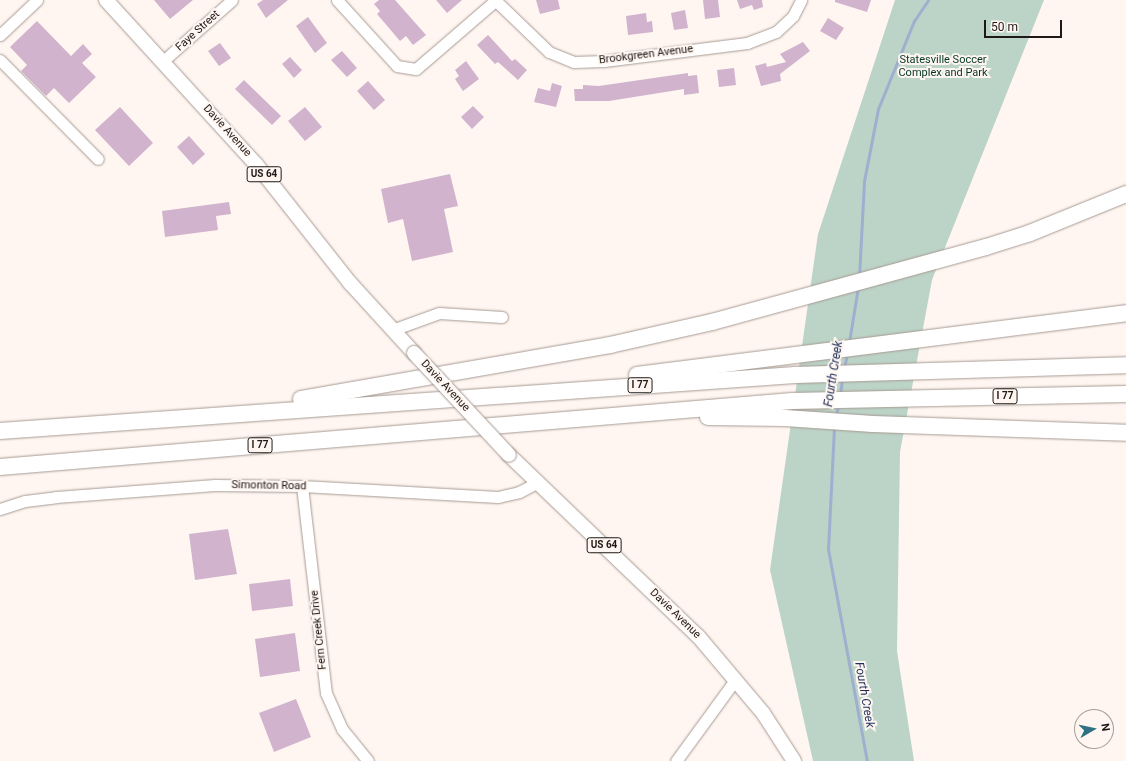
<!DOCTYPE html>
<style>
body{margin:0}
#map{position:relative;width:1126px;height:761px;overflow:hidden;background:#fff6f1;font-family:Roboto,sans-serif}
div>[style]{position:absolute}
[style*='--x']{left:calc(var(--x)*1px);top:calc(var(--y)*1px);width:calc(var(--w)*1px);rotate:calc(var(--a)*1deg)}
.green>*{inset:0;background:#bcd4c7}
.stream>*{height:3px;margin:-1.5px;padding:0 1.5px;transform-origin:1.5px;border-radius:1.5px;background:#9fafcf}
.building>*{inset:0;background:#d1b3cd}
.roads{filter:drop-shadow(0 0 1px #a79a93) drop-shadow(0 0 1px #a79a93)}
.minor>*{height:11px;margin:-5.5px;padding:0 5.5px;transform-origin:5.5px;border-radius:5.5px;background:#fff}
.major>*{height:14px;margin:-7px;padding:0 7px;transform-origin:7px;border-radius:7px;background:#fff}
.highway>*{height:16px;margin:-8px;padding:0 8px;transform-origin:8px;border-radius:8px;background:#fff}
.bridges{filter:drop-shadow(0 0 1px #a79a93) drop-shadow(0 0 1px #a79a93)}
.major-bridge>*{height:14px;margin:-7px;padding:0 7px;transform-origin:7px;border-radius:7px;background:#fff}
span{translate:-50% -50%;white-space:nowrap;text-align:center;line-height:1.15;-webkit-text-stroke:4px #fff6f1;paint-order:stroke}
.shield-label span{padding:1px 3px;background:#fff6f1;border:1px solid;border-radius:3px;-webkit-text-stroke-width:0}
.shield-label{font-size:10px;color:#1e1916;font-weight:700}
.street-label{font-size:11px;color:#1e1916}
.park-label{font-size:11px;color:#023623}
.water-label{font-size:12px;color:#1b2f59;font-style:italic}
.north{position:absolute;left:1074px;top:709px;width:40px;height:40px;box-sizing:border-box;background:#fff6f1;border:1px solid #a59e99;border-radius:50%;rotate:81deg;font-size:11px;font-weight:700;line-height:16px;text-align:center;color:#1e1916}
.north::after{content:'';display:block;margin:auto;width:14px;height:18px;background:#317185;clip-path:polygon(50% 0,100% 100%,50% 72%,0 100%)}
.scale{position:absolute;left:984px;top:20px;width:78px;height:18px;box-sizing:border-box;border:2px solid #1e1916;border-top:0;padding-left:5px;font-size:12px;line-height:14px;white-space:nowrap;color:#1e1916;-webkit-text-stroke:3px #fff6f1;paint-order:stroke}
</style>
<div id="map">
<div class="green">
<i style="clip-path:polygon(895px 0,1044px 0,932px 280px,900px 452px,897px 651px,914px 761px,813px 761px,770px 570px,818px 234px)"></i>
</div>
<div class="stream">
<i style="--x:859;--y:277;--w:96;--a:-87"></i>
<i style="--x:864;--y:181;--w:73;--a:-79"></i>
<i style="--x:878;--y:109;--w:95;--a:-67.8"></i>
<i style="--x:914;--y:21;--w:25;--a:-56"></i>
<i style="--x:849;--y:342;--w:56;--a:-80.7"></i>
<i style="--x:844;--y:368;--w:14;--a:-78"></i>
<i style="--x:840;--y:395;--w:16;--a:-83"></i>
<i style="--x:836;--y:417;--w:12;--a:-81"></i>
<i style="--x:834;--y:427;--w:122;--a:92.8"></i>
<i style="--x:828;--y:549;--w:216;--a:79.6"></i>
</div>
<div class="building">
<i style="clip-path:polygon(154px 0,193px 0,170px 19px)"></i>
<i style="clip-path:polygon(263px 0,288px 0,266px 18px,257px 4px)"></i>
<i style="clip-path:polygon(379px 0,395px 0,426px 35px,413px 45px,406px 36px,400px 41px,377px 14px,380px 11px,374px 4px)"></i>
<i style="clip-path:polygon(436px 0,462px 0,447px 13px)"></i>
<i style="clip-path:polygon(536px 0,558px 0,560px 9px,540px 14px)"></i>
<i style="clip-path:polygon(703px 0,718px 0,720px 17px,705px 19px)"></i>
<i style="clip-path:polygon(737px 0,762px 0,763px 7px,754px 10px,752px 5px,740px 9px)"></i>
<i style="clip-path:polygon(835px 0,871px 0,867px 12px,835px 2px)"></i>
<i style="clip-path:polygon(685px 10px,688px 28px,674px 30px,671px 13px)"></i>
<i style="clip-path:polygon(646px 13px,647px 22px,652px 21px,653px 32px,628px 35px,626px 16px)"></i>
<i style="clip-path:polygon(308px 17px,327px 43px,315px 53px,296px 26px)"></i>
<i style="clip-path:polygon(828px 18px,844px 28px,836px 40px,820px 31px)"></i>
<i style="clip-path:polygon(37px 21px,71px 56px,83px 44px,92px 54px,82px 63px,96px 77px,69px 103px,54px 88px,46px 96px,21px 71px,27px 65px,10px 47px)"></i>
<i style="clip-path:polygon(488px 35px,512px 61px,515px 59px,527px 70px,518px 80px,498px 62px,495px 64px,477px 45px)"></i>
<i style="clip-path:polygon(803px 42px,810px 51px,780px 74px,781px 81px,761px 86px,755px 66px,766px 63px,767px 67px,786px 62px,780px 54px)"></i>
<i style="clip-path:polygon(220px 43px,231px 58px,219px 66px,208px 51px)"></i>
<i style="clip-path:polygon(342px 51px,357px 68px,347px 77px,331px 60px)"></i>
<i style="clip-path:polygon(290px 57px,302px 70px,294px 78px,282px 64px)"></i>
<i style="clip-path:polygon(466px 61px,479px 79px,463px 91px,455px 79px,459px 76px,455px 70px)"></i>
<i style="clip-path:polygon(734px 68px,736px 85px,719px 87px,717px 70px)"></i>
<i style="clip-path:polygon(688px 73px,688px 76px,697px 75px,699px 93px,684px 95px,684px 89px,609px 101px,575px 101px,574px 89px,583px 89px,583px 85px,599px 86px)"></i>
<i style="clip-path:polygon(244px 80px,281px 116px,272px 125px,235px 89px)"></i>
<i style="clip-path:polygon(368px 81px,385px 100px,374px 110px,357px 91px)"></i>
<i style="clip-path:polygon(552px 83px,562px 86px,556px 107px,534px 102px,538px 88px,550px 91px)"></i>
<i style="clip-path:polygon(473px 106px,484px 117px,472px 129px,461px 117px)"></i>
<i style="clip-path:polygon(120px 107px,153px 143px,129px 166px,95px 130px)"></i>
<i style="clip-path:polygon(305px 107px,322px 127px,305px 141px,288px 121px)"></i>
<i style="clip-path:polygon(189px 136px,205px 154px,193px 165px,177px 147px)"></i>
<i style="clip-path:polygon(450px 174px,458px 206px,444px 209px,453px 252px,412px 261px,403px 219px,388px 223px,381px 189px)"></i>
<i style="clip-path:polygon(229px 202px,231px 214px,216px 216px,218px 230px,165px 237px,162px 211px)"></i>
<i style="clip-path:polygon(228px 529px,237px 574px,195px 580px,189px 534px)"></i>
<i style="clip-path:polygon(290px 579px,293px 606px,252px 611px,249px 584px)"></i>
<i style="clip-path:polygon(295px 633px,300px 671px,260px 677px,255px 639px)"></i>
<i style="clip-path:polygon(296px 699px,311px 737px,274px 752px,259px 713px)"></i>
</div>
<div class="roads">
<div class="minor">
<i style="--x:337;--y:0;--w:89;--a:47.7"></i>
<i style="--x:397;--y:66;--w:19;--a:9"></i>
<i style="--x:416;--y:69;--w:106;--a:-40.8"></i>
<i style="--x:495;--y:0;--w:75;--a:43.9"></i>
<i style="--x:549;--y:52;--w:27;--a:22"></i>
<i style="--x:574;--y:62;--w:30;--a:-2"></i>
<i style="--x:604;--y:61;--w:144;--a:-7.2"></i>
<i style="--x:747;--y:43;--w:31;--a:-21"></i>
<i style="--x:776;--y:32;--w:23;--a:-43"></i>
<i style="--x:793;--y:16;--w:18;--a:-63"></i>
<i style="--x:0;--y:35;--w:51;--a:-43.4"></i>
<i style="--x:0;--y:60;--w:139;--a:45.3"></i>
<i style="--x:163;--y:61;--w:92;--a:-41.5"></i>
<i style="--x:392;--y:330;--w:50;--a:-19.9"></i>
<i style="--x:439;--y:313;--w:63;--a:3.6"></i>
<i style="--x:302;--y:486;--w:208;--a:83.4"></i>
<i style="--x:326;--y:693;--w:39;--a:66"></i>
<i style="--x:342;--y:729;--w:41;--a:50.9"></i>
<i style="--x:0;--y:509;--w:26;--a:-18"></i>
<i style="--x:25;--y:501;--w:31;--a:-7"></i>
<i style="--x:56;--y:497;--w:159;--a:-4.3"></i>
<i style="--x:215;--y:485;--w:87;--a:0.7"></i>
<i style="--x:302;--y:486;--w:196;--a:3.2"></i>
<i style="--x:498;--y:497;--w:22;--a:-13"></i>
<i style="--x:519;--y:492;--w:20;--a:-27"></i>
<i style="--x:676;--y:761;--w:100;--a:-53.9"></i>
</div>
<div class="major">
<i style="--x:106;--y:0;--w:222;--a:47.6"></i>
<i style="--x:256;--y:164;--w:152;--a:51.7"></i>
<i style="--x:350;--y:283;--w:95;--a:47.6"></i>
<i style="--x:509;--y:455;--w:262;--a:43.8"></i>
<i style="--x:698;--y:636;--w:101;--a:49.8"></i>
<i style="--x:763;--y:713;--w:57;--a:57.1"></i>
</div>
<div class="highway">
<i style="--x:637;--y:375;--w:493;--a:-7.2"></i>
<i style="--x:301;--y:399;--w:314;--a:-9.9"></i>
<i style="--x:610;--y:345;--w:105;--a:-12.7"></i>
<i style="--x:712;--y:322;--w:284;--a:-15.3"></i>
<i style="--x:986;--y:247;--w:46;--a:-17.7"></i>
<i style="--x:1030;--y:233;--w:104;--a:-22.1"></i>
<i style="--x:708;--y:417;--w:77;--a:0.7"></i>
<i style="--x:785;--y:418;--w:88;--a:3.9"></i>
<i style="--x:873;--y:424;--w:253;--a:2"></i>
<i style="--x:0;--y:431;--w:797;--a:-4.03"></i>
<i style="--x:795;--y:375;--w:331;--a:-1.7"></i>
<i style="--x:0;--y:467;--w:795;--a:-4.76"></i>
<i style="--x:792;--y:401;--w:334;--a:-1.2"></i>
</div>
</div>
<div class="bridges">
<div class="major-bridge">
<i style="--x:414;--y:353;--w:139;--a:47"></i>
</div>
</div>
<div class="shield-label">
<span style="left:264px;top:174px">US 64</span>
<span style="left:640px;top:385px">I 77</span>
<span style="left:1005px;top:396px">I 77</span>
<span style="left:260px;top:445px">I 77</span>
<span style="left:604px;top:545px">US 64</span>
</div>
<div class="street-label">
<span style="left:198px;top:31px;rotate:-42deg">Faye Street</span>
<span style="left:646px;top:55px;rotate:-7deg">Brookgreen Avenue</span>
<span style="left:227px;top:131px;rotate:48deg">Davie Avenue</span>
<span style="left:445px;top:386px;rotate:47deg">Davie Avenue</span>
<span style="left:269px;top:486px;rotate:1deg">Simonton Road</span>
<span style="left:675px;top:614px;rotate:44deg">Davie Avenue</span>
<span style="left:319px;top:630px;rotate:-96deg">Fern Creek Drive</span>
</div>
<div class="park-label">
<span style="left:943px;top:67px">Statesville Soccer<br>Complex and Park</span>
</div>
<div class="water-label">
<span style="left:834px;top:374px;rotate:-81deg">Fourth Creek</span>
<span style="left:864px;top:695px;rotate:80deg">Fourth Creek</span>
</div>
<div class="north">N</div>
<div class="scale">50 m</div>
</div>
